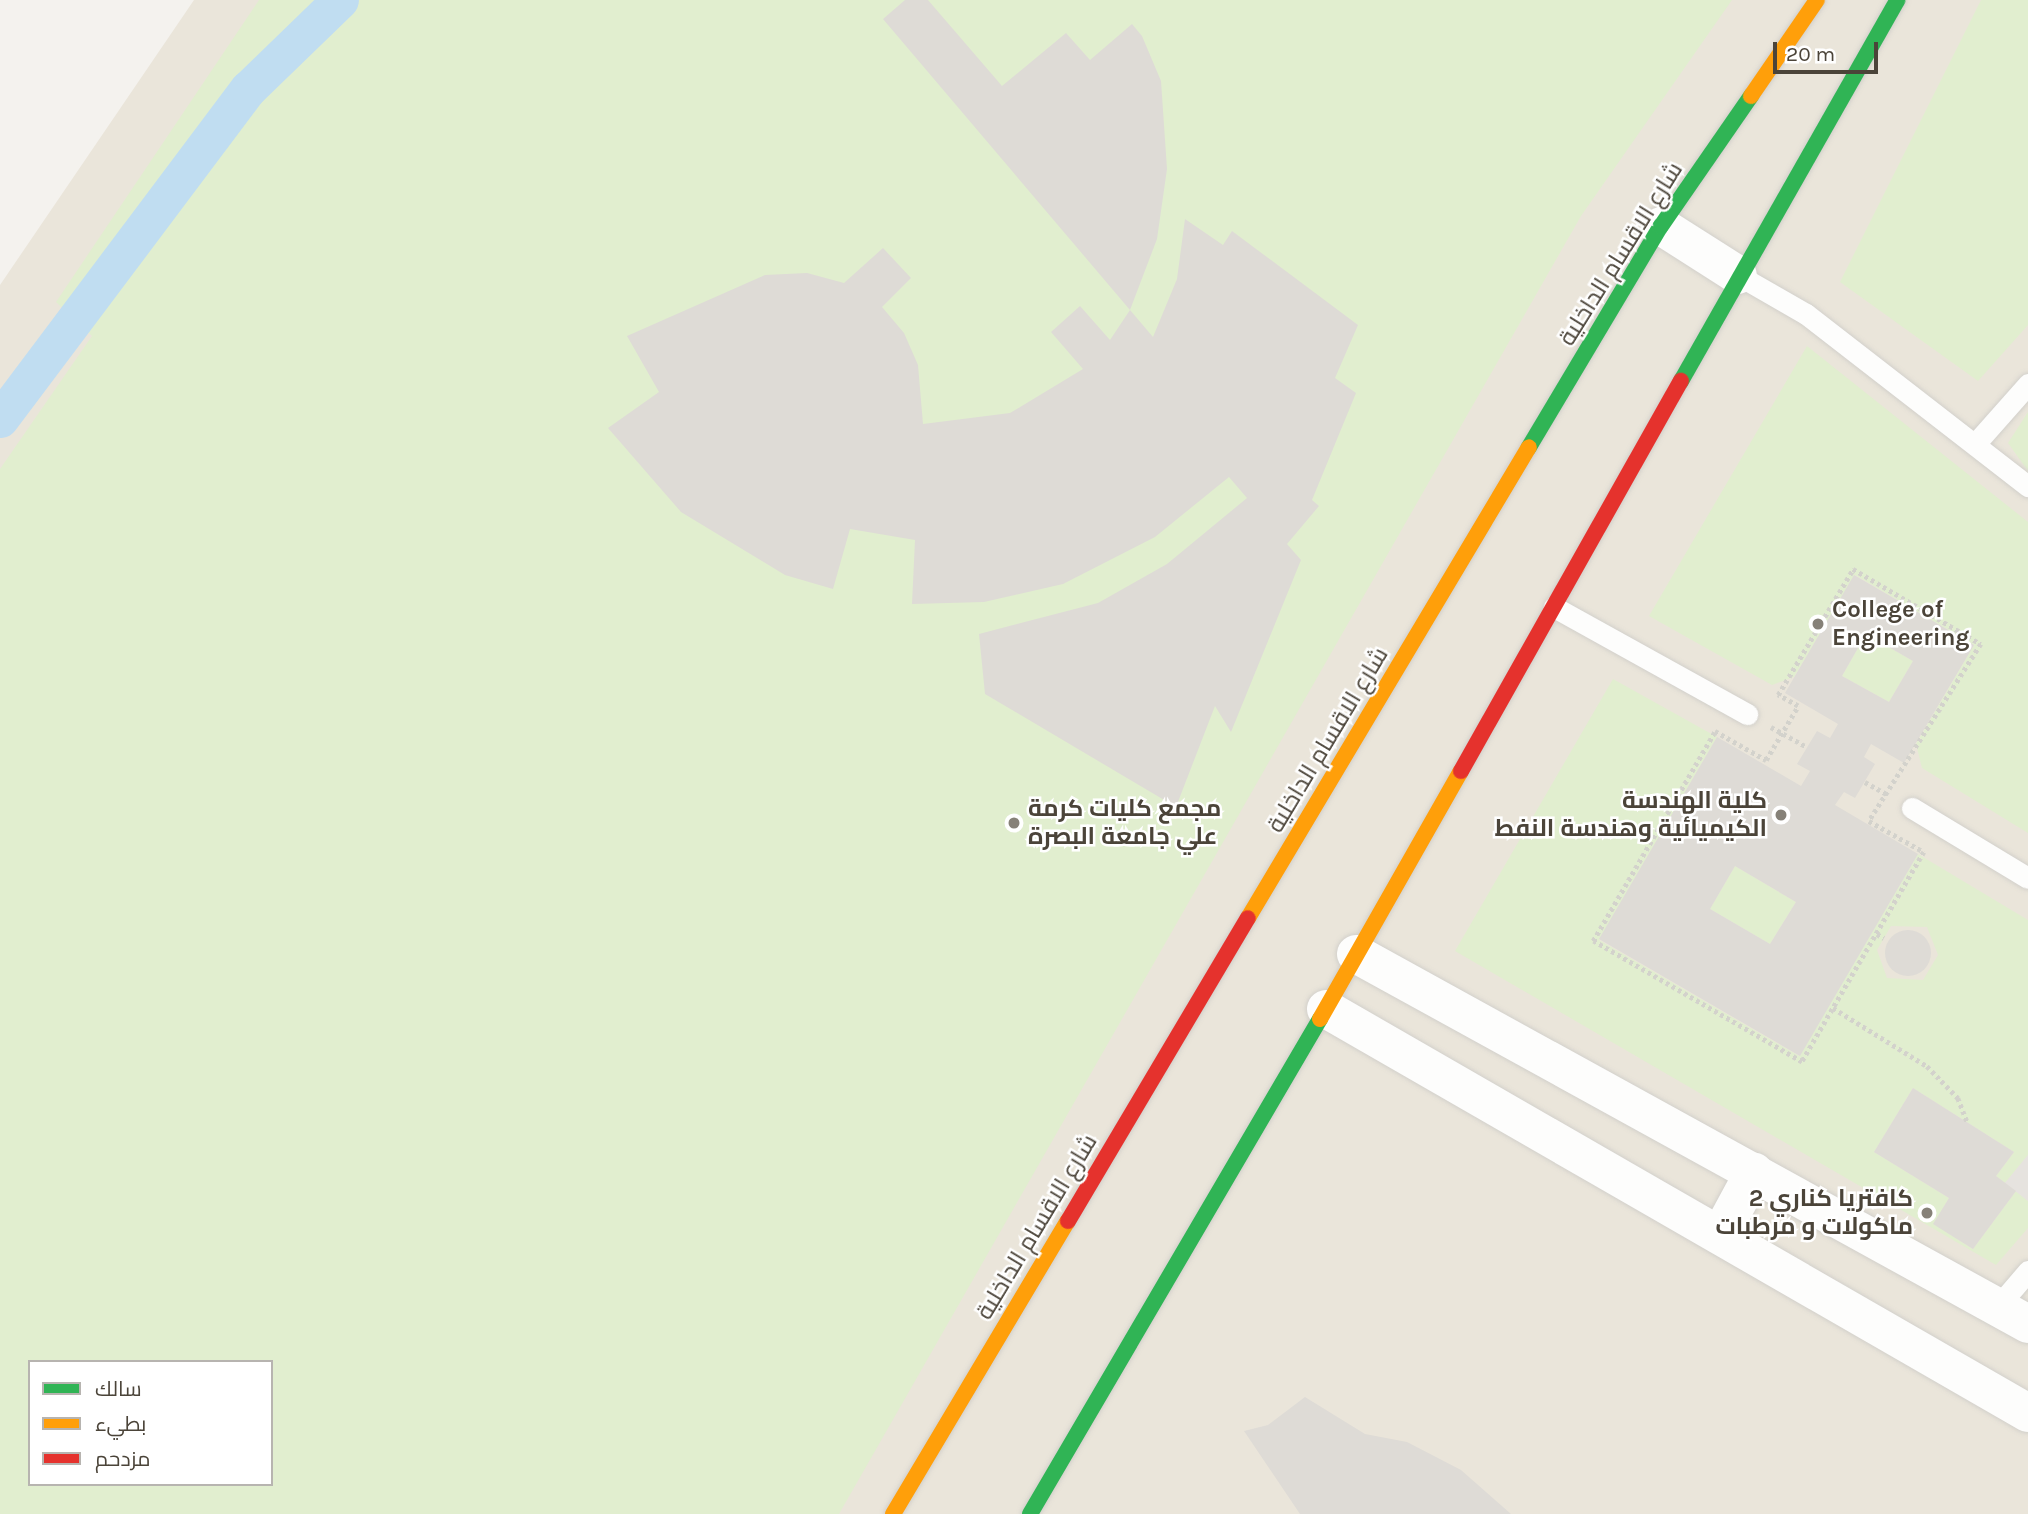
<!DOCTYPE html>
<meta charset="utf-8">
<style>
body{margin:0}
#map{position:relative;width:2028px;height:1514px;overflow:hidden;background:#f4f2ee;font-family:Karla,Cairo,sans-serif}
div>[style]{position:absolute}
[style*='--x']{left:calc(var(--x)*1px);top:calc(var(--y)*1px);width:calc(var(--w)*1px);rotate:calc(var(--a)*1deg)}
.education>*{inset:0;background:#eae5da}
.green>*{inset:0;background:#e1eecf}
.parking>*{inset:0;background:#e6e3df}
.canal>*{height:37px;margin:-18.5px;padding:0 18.5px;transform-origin:18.5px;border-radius:18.5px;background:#c0ddf1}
.building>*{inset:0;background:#dedbd6}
.round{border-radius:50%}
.path>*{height:4.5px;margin-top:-2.25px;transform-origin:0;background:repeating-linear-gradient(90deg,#d3d2cc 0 3.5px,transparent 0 7px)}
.roads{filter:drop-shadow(0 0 2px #d2d0cb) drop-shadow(0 0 2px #d2d0cb)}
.lane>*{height:21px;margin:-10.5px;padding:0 10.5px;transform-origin:10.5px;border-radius:10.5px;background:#fdfdfc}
.street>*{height:38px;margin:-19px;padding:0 19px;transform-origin:19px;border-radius:19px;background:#fdfdfc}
.fast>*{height:16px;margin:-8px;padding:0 8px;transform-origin:8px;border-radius:8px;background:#30b455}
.slow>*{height:16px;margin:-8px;padding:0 8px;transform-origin:8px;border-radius:8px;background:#ff9f0a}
.jam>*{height:16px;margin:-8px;padding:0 8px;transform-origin:8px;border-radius:8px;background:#e5322d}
.dots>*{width:19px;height:19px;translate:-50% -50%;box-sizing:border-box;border:4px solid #fff;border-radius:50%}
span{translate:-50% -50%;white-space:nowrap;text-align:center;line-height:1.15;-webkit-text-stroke:5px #fff;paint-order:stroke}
.street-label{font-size:24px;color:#4b4439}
.poi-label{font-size:24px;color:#4b4439;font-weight:700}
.left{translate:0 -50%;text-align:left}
.right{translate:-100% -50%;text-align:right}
.legend{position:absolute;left:28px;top:1360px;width:245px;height:126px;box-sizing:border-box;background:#fff;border:2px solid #b7b4b0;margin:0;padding:9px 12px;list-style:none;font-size:21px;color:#4b4439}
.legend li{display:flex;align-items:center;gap:14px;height:35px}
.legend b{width:35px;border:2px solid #b7b4b0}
.scale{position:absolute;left:1773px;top:42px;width:105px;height:32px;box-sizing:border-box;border:4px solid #4b4439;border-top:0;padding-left:9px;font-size:21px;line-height:24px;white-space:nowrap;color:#4b4439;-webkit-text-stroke:5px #fff;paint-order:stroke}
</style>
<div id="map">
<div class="education">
<i style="clip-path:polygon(evenodd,194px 0,2028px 0,2028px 1514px,0 1514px,0 285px,194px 0,30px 1362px,271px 1362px,271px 1484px,30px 1484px,30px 1362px)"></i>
</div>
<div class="green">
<i style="clip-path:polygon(evenodd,259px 0,1732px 0,1581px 216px,839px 1514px,0 1514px,0 469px,92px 336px,56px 302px,259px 0,30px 1362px,271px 1362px,271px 1484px,30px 1484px,30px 1362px)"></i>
<i style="clip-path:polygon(1981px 0,2028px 0,2028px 325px,1978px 381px,1840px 282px)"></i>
<i style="clip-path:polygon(1807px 346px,2028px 522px,2028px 833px,1922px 768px,1916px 744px,1974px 645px,1855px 575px,1794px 677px,1772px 685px,1649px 616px)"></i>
<i style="clip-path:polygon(2028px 412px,2028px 471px,2008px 443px)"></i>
<i style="clip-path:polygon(1866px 634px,1913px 661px,1889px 702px,1842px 676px)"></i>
<i style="clip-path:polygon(evenodd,1613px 679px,1717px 737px,1599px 940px,1799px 1056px,1918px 854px,2028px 920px,2028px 1155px,2005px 1183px,1996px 1176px,2014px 1152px,1913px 1088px,1874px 1152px,1949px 1198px,1934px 1224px,1973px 1249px,2016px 1191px,2028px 1201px,2028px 1228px,1996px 1265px,1455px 951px,1613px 679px,1891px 926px,1927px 927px,1938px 955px,1923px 980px,1887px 978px,1877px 950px,1891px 926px)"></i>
<i style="clip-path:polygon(1735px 866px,1796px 902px,1770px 944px,1710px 909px)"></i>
</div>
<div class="parking">
<i style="clip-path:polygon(2028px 1155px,2028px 1201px,2005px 1183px)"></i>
</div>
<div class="canal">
<i style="--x:0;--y:419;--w:413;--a:-53.1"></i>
<i style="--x:248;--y:89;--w:128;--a:-44.1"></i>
</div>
<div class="building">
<i style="clip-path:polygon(905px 0,928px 0,1002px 86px,1066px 33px,1090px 60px,1132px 24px,1142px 36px,1161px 81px,1167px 169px,1157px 239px,1130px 310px,883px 19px)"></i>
<i style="clip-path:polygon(1185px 219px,1223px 245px,1232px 231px,1358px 325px,1335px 378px,1356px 393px,1312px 500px,1319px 506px,1287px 544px,1301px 560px,1231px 732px,1215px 706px,1176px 807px,985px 694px,979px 634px,1098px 603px,1167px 564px,1247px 498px,1229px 477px,1155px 537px,1063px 584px,984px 602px,912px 604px,915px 540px,850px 529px,833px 589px,785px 575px,681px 512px,608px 428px,659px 392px,627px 336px,765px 275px,807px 273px,844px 283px,883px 248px,911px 278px,882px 307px,904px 333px,918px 365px,923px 424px,1010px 413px,1083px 369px,1051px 332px,1080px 306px,1110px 340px,1130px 310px,1153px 337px,1177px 279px)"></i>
<i style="clip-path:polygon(evenodd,1854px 575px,1974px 645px,1904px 763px,1871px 744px,1864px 757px,1875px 764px,1855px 798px,1844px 792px,1835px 805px,1918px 854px,1800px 1056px,1599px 939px,1717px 737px,1801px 786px,1810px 771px,1797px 764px,1817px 731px,1830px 738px,1838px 724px,1785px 693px,1854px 575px,1866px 634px,1913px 661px,1889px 702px,1842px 676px,1866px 634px,1854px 575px,1735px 866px,1796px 902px,1770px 944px,1710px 909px,1735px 866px)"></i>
<i class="round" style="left:1885px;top:930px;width:46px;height:46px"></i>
<i style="clip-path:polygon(1913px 1088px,2014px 1152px,1996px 1176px,2016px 1191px,1973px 1249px,1933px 1224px,1949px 1198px,1874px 1152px)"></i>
<i style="clip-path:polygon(1305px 1397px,1365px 1434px,1407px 1442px,1461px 1470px,1511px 1514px,1300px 1514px,1244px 1431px,1268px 1425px)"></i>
</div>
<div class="path">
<i style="--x:1853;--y:569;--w:148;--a:30.4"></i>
<i style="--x:1981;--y:644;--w:209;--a:122.3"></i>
<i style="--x:1869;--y:821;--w:63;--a:29.4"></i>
<i style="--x:1924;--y:852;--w:243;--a:120.2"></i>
<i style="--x:1802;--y:1062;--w:241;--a:-149.9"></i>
<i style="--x:1593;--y:941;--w:243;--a:-59.8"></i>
<i style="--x:1715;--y:731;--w:59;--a:29.6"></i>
<i style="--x:1766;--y:760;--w:63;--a:-59.3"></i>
<i style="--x:1798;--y:706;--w:23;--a:-151"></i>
<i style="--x:1778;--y:695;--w:147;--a:-59.2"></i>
<i style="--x:1771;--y:727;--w:41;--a:29.1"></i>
<i style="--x:1865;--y:782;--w:25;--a:29"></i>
<i style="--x:1877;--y:934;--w:8;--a:30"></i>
<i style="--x:1833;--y:1008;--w:110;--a:31.7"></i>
<i style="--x:1927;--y:1066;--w:45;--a:45.9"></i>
<i style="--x:1958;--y:1098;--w:25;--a:69"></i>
</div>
<div class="roads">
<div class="lane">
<i style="--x:1738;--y:275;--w:78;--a:29.8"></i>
<i style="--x:1806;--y:314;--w:281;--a:37.8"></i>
<i style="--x:1975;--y:444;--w:80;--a:-48.5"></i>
<i style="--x:1554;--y:607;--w:221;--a:29"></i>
<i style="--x:1912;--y:808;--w:135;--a:31.1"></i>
<i style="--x:1998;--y:1306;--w:46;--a:-49.4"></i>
</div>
<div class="street">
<i style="--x:1661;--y:226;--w:91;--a:32.5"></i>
<i style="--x:1356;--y:954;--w:767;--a:28.84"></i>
<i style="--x:1326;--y:1009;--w:810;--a:29.92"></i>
<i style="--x:1720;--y:1235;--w:72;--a:-61.6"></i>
</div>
<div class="fast">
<i style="--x:1681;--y:381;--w:438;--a:-60.4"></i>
<i style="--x:1529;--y:447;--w:257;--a:-59.2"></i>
<i style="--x:1661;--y:226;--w:158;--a:-55.3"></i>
<i style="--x:1030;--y:1514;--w:574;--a:-59.64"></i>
</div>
<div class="slow">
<i style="--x:1751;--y:96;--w:116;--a:-55.5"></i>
<i style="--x:1248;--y:918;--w:548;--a:-59.18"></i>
<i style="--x:1320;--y:1019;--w:285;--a:-60.4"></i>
<i style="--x:893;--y:1514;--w:341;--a:-59.2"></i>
</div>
<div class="jam">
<i style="--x:1461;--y:771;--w:448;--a:-60.6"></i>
<i style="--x:1068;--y:1221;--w:352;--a:-59.3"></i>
</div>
</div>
<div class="dots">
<i style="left:1818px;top:624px;background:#868178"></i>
<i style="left:1781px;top:815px;background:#868178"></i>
<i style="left:1014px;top:823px;background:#868178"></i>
<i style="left:1927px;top:1213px;background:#868178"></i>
</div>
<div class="street-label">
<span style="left:1621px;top:254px;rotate:-58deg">شارع الاقسام الداخلية</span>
<span style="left:1328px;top:740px;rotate:-59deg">شارع الاقسام الداخلية</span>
<span style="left:1037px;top:1227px;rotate:-59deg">شارع الاقسام الداخلية</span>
</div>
<div class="poi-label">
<span class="left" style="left:1832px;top:624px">College of<br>Engineering</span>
<span class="right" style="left:1767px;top:815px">كلية الهندسة<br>الكيميائية وهندسة النفط</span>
<span class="left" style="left:1028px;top:823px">مجمع كليات كرمة<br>علي جامعة البصرة</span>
<span class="right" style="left:1913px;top:1213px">كافتريا كناري 2<br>ماكولات و مرطبات</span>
</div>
<ul class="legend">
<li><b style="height:9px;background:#30b455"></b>سالك</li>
<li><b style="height:9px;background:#ff9f0a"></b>بطيء</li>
<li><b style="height:9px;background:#e5322d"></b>مزدحم</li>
</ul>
<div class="scale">20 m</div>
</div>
